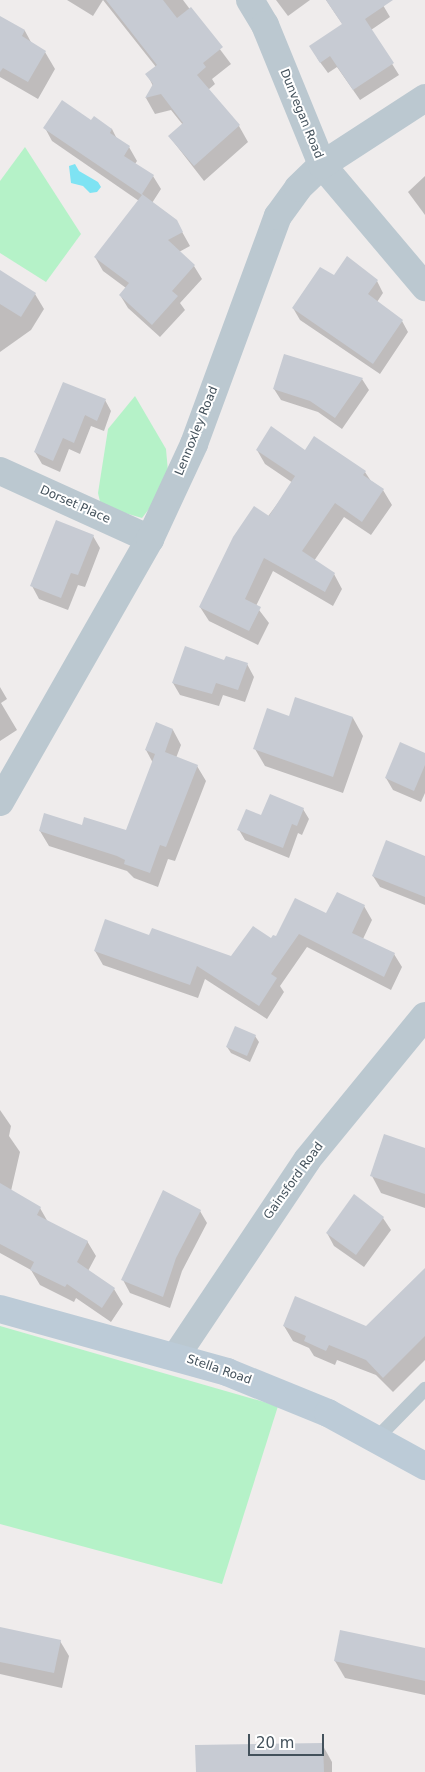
<!DOCTYPE html>
<style>
body{margin:0}
#map{position:relative;width:425px;height:1772px;overflow:hidden;background:#efecec;font-family:"DejaVu Sans",sans-serif}
div>[style]{position:absolute}
[style*='--x']{left:calc(var(--x)*1px);top:calc(var(--y)*1px);width:calc(var(--w)*1px);rotate:calc(var(--a)*1deg)}
.green>*{inset:0;background:#b5f2c8}
.water>*{inset:0;background:#7ee3f3}
.shadow>*{inset:0;background:#0003}
.building>*{inset:0;background:#c7cbd3}
.lane>*{height:14px;margin:-7px;padding:0 7px;transform-origin:7px;border-radius:7px;background:#bbc8d0}
.street>*{height:28px;margin:-14px;padding:0 14px;transform-origin:14px;border-radius:14px;background:#bbc8d0}
.secondary>*{height:28px;margin:-14px;padding:0 14px;transform-origin:14px;border-radius:14px;background:#bccbd7}
span{translate:-50% -50%;white-space:nowrap;text-align:center;line-height:1.15;-webkit-text-stroke:4px #fff;paint-order:stroke}
.street-label{font-size:12px;color:#43515b}
.scale{position:absolute;left:248px;top:1734px;width:76px;height:22px;box-sizing:border-box;border:2px solid #43515b;border-top:0;padding-left:6px;font-size:15px;line-height:18px;white-space:nowrap;color:#43515b;-webkit-text-stroke:4px #fff;paint-order:stroke}
</style>
<div id="map">
<div class="green">
<i style="clip-path:polygon(25px 147px,81px 234px,46px 282px,0 253px,0 181px)"></i>
<i style="clip-path:polygon(135px 396px,166px 449px,169px 483px,142px 518px,101px 506px,98px 493px,108px 429px)"></i>
<i style="clip-path:polygon(0 1326px,278px 1406px,222px 1584px,0 1524px)"></i>
</div>
<div class="water">
<i style="clip-path:polygon(75px 164px,79px 171px,98px 182px,101px 187px,97px 192px,90px 193px,83px 186px,71px 183px,69px 166px)"></i>
</div>
<div class="shadow">
<i style="clip-path:polygon(67px 0,103px 0,93px 16px)"></i>
<i style="clip-path:polygon(103px 0,183px 0,231px 64px,212px 79px,215px 84px,208px 90px,239px 126px,248px 142px,204px 181px,169px 136px,183px 125px,171px 110px,155px 114px,146px 98px,153px 86px,147px 74px,156px 67px)"></i>
<i style="clip-path:polygon(276px 0,310px 0,288px 16px)"></i>
<i style="clip-path:polygon(326px 0,380px 0,390px 17px,371px 30px,399px 75px,360px 100px,337px 67px,328px 73px,317px 58px,343px 25px)"></i>
<i style="clip-path:polygon(0 17px,25px 31px,32px 44px,45px 52px,55px 69px,38px 99px,0 77px)"></i>
<i style="clip-path:polygon(91px 121px,112px 129px,117px 139px,129px 147px,137px 161px,135px 164px,153px 176px,161px 189px,152px 203px,176px 221px,190px 246px,179px 252px,194px 266px,202px 279px,180px 303px,185px 310px,160px 337px,128px 308px,120px 295px,126px 288px,103px 271px,95px 257px,139px 201px,52px 141px,45px 128px)"></i>
<i style="clip-path:polygon(425px 176px,425px 215px,408px 192px)"></i>
<i style="clip-path:polygon(0 272px,35px 294px,44px 309px,31px 330px,0 352px)"></i>
<i style="clip-path:polygon(334px 277px,377px 281px,383px 293px,377px 302px,402px 321px,408px 332px,380px 374px,300px 320px,293px 308px)"></i>
<i style="clip-path:polygon(285px 355px,362px 379px,369px 390px,342px 429px,318px 412px,281px 400px,274px 389px)"></i>
<i style="clip-path:polygon(105px 400px,111px 411px,104px 431px,91px 426px,80px 454px,69px 449px,60px 472px,42px 464px,35px 452px)"></i>
<i style="clip-path:polygon(257px 450px,305px 452px,365px 472px,371px 481px,383px 490px,392px 505px,371px 535px,344px 517px,314px 561px,334px 574px,342px 589px,333px 606px,273px 571px,256px 606px,269px 623px,258px 645px,209px 621px,200px 607px,293px 483px,265px 464px)"></i>
<i style="clip-path:polygon(93px 536px,100px 548px,85px 587px,78px 585px,68px 610px,39px 599px,32px 586px)"></i>
<i style="clip-path:polygon(225px 662px,247px 664px,254px 677px,245px 702px,223px 695px,219px 706px,180px 695px,173px 683px)"></i>
<i style="clip-path:polygon(0 687px,7px 699px,1px 703px,17px 730px,0 741px)"></i>
<i style="clip-path:polygon(296px 699px,353px 718px,363px 736px,343px 793px,265px 766px,255px 749px,290px 717px)"></i>
<i style="clip-path:polygon(157px 724px,173px 730px,181px 745px,176px 758px,197px 766px,206px 781px,175px 861px,168px 859px,158px 887px,134px 878px,127px 871px,49px 846px,40px 831px,82px 826px,127px 832px,153px 763px,146px 750px)"></i>
<i style="clip-path:polygon(425px 754px,425px 793px,421px 802px,393px 790px,386px 778px)"></i>
<i style="clip-path:polygon(303px 809px,309px 819px,302px 835px,298px 833px,289px 858px,245px 840px,239px 830px,262px 817px)"></i>
<i style="clip-path:polygon(425px 857px,425px 905px,380px 887px,373px 876px)"></i>
<i style="clip-path:polygon(364px 906px,372px 920px,363px 939px,394px 954px,402px 967px,391px 990px,307px 947px,280px 986px,284px 992px,267px 1019px,205px 979px,198px 998px,103px 965px,95px 951px,150px 936px,231px 957px,327px 915px)"></i>
<i style="clip-path:polygon(255px 1036px,259px 1042px,250px 1062px,231px 1053px,227px 1047px)"></i>
<i style="clip-path:polygon(0 1110px,11px 1126px,9px 1136px,20px 1152px,11px 1191px,40px 1208px,48px 1222px,87px 1241px,96px 1256px,88px 1271px,114px 1289px,123px 1304px,111px 1322px,76px 1298px,74px 1302px,40px 1285px,31px 1270px,0 1253px)"></i>
<i style="clip-path:polygon(425px 1149px,425px 1208px,381px 1193px,372px 1176px)"></i>
<i style="clip-path:polygon(200px 1211px,207px 1223px,182px 1271px,170px 1308px,130px 1293px,123px 1280px)"></i>
<i style="clip-path:polygon(383px 1218px,391px 1230px,364px 1267px,334px 1246px,327px 1233px)"></i>
<i style="clip-path:polygon(425px 1278px,425px 1360px,393px 1392px,376px 1375px,337px 1360px,335px 1365px,314px 1356px,309px 1348px,293px 1341px,284px 1326px,367px 1327px)"></i>
<i style="clip-path:polygon(0 1628px,60px 1641px,69px 1656px,62px 1688px,0 1674px)"></i>
<i style="clip-path:polygon(425px 1650px,425px 1695px,345px 1678px,335px 1661px)"></i>
<i style="clip-path:polygon(322px 1744px,332px 1762px,332px 1772px,197px 1772px)"></i>
</div>
<div class="building">
<i style="clip-path:polygon(106px 0,163px 0,177px 18px,191px 7px,223px 47px,203px 63px,206px 67px,197px 75px,240px 125px,194px 166px,168px 136px,183px 123px,161px 94px,145px 98px,153px 84px,145px 74px,157px 65px)"></i>
<i style="clip-path:polygon(326px 0,393px 0,365px 19px,394px 63px,353px 90px,330px 56px,320px 63px,309px 46px,342px 24px)"></i>
<i style="clip-path:polygon(0 16px,25px 30px,22px 36px,46px 51px,28px 82px,3px 68px,0 72px)"></i>
<i style="clip-path:polygon(62px 100px,91px 120px,94px 116px,112px 129px,110px 133px,130px 146px,124px 156px,154px 175px,142px 194px,177px 220px,183px 232px,168px 240px,195px 265px,172px 291px,178px 296px,152px 325px,119px 295px,129px 283px,94px 257px,142px 195px,43px 128px)"></i>
<i style="clip-path:polygon(347px 256px,378px 280px,368px 294px,403px 320px,373px 364px,292px 308px,320px 267px,334px 275px)"></i>
<i style="clip-path:polygon(0 270px,36px 293px,21px 317px,0 304px)"></i>
<i style="clip-path:polygon(284px 354px,363px 378px,335px 418px,310px 401px,273px 389px)"></i>
<i style="clip-path:polygon(63px 382px,106px 399px,97px 421px,85px 415px,74px 443px,63px 438px,53px 461px,34px 452px)"></i>
<i style="clip-path:polygon(271px 426px,305px 450px,314px 436px,366px 471px,363px 475px,384px 489px,362px 522px,335px 503px,302px 551px,335px 573px,325px 592px,264px 558px,245px 599px,261px 607px,249px 631px,199px 607px,233px 537px,254px 506px,269px 516px,295px 476px,256px 450px)"></i>
<i style="clip-path:polygon(56px 520px,94px 535px,78px 575px,71px 573px,61px 598px,30px 586px)"></i>
<i style="clip-path:polygon(185px 646px,224px 660px,226px 656px,248px 663px,238px 690px,216px 683px,212px 694px,172px 683px)"></i>
<i style="clip-path:polygon(295px 697px,353px 717px,333px 777px,253px 749px,267px 708px,289px 716px)"></i>
<i style="clip-path:polygon(156px 722px,173px 729px,165px 752px,198px 765px,166px 847px,160px 845px,150px 873px,124px 864px,125px 860px,117px 856px,39px 831px,44px 813px,82px 825px,84px 817px,126px 830px,155px 754px,145px 750px)"></i>
<i style="clip-path:polygon(400px 742px,425px 753px,425px 765px,414px 791px,385px 778px)"></i>
<i style="clip-path:polygon(270px 794px,304px 808px,297px 826px,292px 824px,283px 848px,237px 830px,246px 809px,261px 815px)"></i>
<i style="clip-path:polygon(386px 840px,425px 856px,425px 897px,372px 876px)"></i>
<i style="clip-path:polygon(337px 892px,365px 905px,352px 933px,395px 953px,384px 977px,299px 934px,271px 974px,277px 978px,259px 1006px,197px 966px,190px 985px,94px 951px,105px 919px,149px 935px,152px 928px,231px 956px,253px 926px,271px 938px,273px 935px,276px 936px,295px 898px,326px 913px)"></i>
<i style="clip-path:polygon(235px 1026px,256px 1035px,247px 1056px,226px 1047px)"></i>
<i style="clip-path:polygon(384px 1134px,425px 1148px,425px 1194px,370px 1176px)"></i>
<i style="clip-path:polygon(0 1183px,41px 1207px,37px 1215px,88px 1241px,77px 1262px,115px 1288px,102px 1308px,67px 1284px,65px 1287px,30px 1270px,34px 1262px,0 1244px)"></i>
<i style="clip-path:polygon(163px 1190px,201px 1210px,176px 1258px,163px 1297px,121px 1280px)"></i>
<i style="clip-path:polygon(354px 1194px,384px 1217px,356px 1255px,326px 1233px)"></i>
<i style="clip-path:polygon(425px 1268px,425px 1336px,383px 1378px,366px 1360px,329px 1345px,326px 1351px,304px 1341px,306px 1336px,283px 1326px,295px 1296px,366px 1326px)"></i>
<i style="clip-path:polygon(0 1627px,61px 1640px,54px 1673px,0 1662px)"></i>
<i style="clip-path:polygon(340px 1630px,425px 1648px,425px 1681px,334px 1661px)"></i>
<i style="clip-path:polygon(323px 1743px,324px 1772px,196px 1772px,195px 1745px)"></i>
</div>
<div class="lane">
<i style="--x:377;--y:1438;--w:69;--a:-45.6"></i>
</div>
<div class="street">
<i style="--x:250;--y:0;--w:29;--a:59"></i>
<i style="--x:265;--y:25;--w:151;--a:67.8"></i>
<i style="--x:322;--y:165;--w:160;--a:49.8"></i>
<i style="--x:0;--y:471;--w:165;--a:24.4"></i>
<i style="--x:0;--y:802;--w:303;--a:-60.3"></i>
<i style="--x:150;--y:539;--w:105;--a:-65.1"></i>
<i style="--x:194;--y:444;--w:243;--a:-69.8"></i>
<i style="--x:278;--y:216;--w:34;--a:-54"></i>
<i style="--x:298;--y:188;--w:33;--a:-44"></i>
<i style="--x:322;--y:165;--w:123;--a:-33"></i>
<i style="--x:176;--y:1356;--w:236;--a:-56.2"></i>
<i style="--x:307;--y:1160;--w:186;--a:-50.7"></i>
</div>
<div class="secondary">
<i style="--x:0;--y:1309;--w:236;--a:15.5"></i>
<i style="--x:227;--y:1372;--w:109;--a:22.1"></i>
<i style="--x:328;--y:1413;--w:111;--a:28.7"></i>
</div>
<div class="street-label">
<span style="left:301px;top:114px;rotate:68deg">Dunvegan Road</span>
<span style="left:197px;top:431px;rotate:-68deg">Lennoxley Road</span>
<span style="left:75px;top:505px;rotate:24deg">Dorset Place</span>
<span style="left:294px;top:1181px;rotate:-54deg">Gainsford Road</span>
<span style="left:219px;top:1370px;rotate:19deg">Stella Road</span>
</div>
<div class="scale">20 m</div>
</div>
